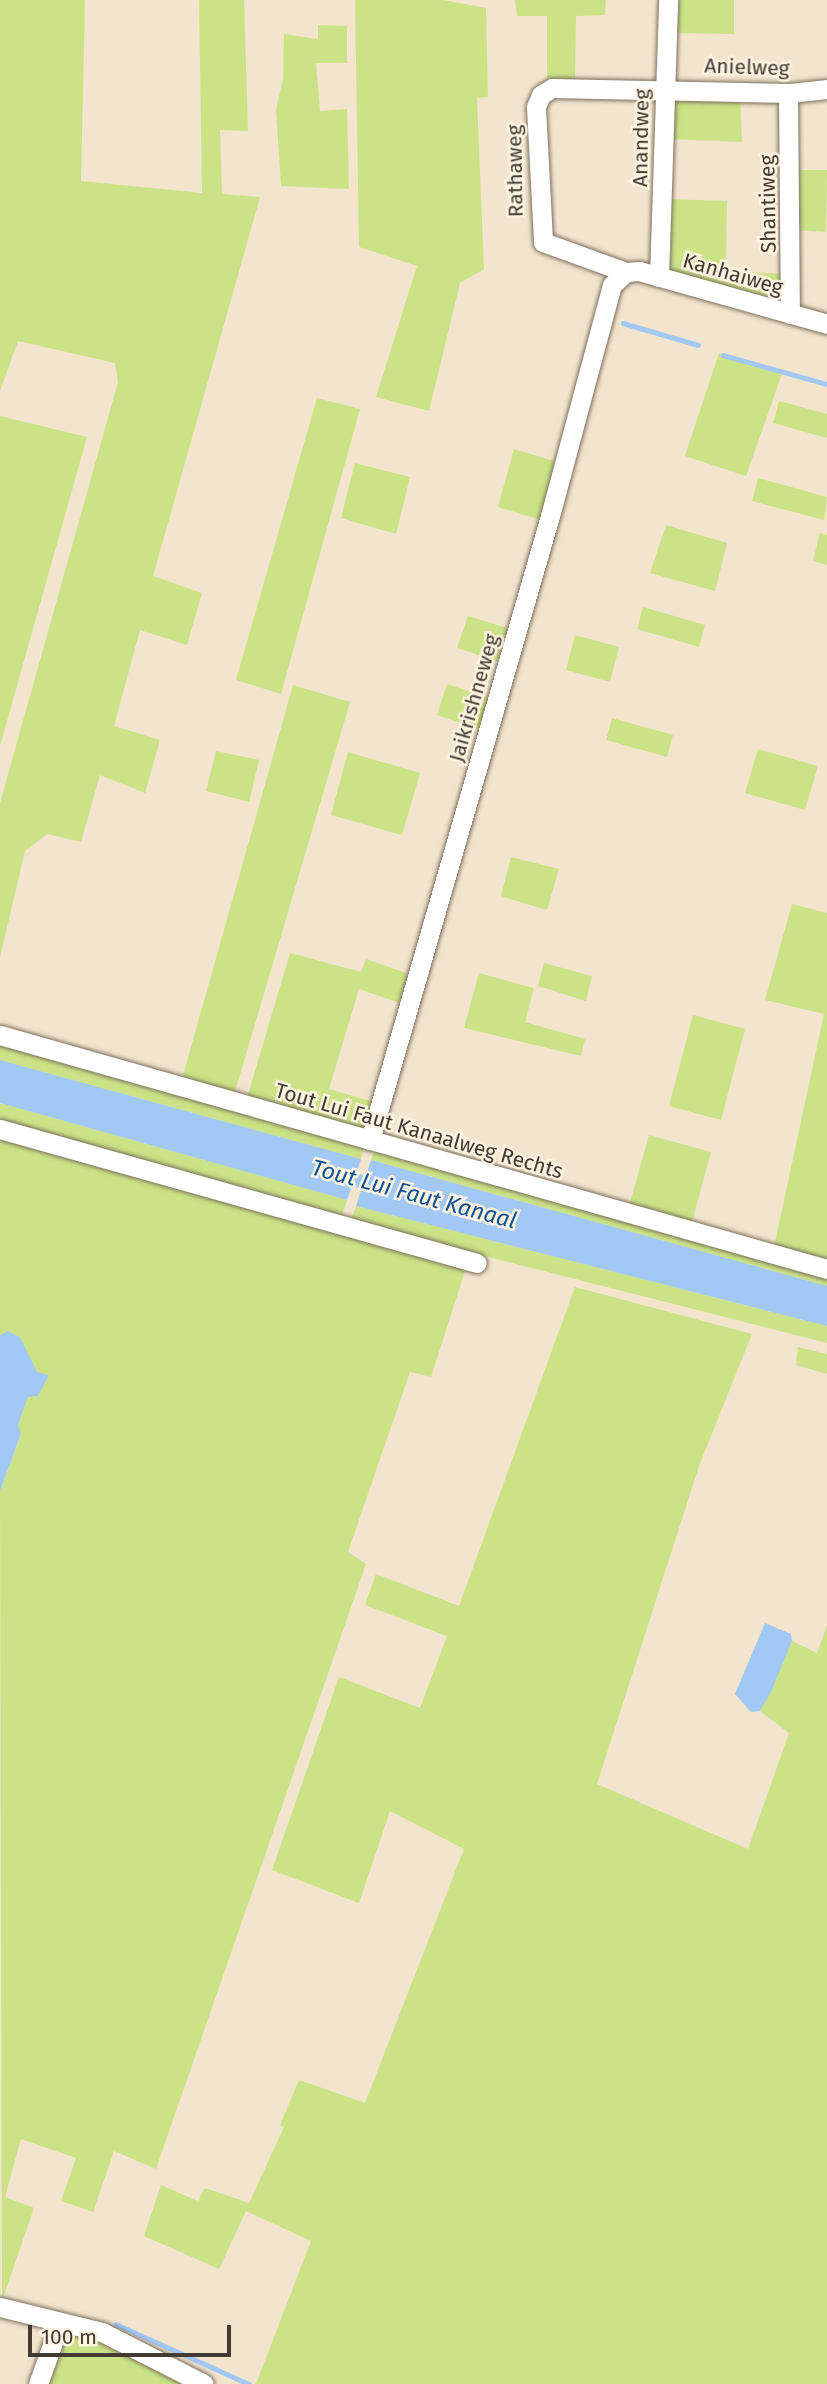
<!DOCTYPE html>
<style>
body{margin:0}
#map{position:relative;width:827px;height:2384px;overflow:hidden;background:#f3e4ce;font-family:"Fira Sans",sans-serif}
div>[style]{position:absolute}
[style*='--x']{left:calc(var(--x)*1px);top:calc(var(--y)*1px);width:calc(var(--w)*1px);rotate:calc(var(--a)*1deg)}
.green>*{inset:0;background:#cbe386}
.water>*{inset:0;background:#a2c8f6}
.stream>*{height:4.5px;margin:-2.25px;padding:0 2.25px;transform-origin:2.25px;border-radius:2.25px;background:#a2c8f6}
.canal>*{height:14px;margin:-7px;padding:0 7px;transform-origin:7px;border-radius:7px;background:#a2c8f6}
.roads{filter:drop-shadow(0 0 2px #7c705c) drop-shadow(0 0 2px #7c705c)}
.minor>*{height:19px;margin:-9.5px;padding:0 9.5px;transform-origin:9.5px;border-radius:9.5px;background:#fff}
span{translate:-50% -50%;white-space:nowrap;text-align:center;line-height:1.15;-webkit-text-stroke:5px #fef2e0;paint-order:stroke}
.street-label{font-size:21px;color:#413b33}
.water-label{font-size:23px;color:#0e5295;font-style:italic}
.scale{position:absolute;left:28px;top:2325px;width:203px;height:32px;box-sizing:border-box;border:4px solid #413b33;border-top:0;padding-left:9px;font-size:21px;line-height:24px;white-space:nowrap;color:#413b33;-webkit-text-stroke:5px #fef2e0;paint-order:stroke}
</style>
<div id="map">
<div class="green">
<i style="clip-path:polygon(0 0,85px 0,81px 181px,202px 193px,199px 0,244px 0,248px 131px,220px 130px,222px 194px,260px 197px,153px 576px,202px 593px,187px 645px,140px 630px,114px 726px,160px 740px,145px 793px,100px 775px,81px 842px,47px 834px,25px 851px,0 957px,0 803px,118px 382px,115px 363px,18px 341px,0 391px)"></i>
<i style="clip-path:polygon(355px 0,443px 0,486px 8px,488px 97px,477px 98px,484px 269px,460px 283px,429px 411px,376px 397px,417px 266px,359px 247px)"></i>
<i style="clip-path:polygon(515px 0,606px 0,605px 15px,576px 16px,575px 82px,547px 82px,547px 16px,517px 16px)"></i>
<i style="clip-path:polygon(673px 0,734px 0,734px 34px,672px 33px)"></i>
<i style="clip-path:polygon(318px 25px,347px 26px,347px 63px,316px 63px,320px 111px,347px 109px,349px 189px,281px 186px,276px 110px,283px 79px,284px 34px,318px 39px)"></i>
<i style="clip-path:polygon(671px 91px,740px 95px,742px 142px,670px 139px)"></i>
<i style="clip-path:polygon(796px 170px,827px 170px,826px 232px,794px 230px)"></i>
<i style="clip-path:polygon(670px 199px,727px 201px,726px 271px,785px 274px,783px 308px,672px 274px,668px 267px)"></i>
<i style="clip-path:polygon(719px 353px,783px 371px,746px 476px,685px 456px)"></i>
<i style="clip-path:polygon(317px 398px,360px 409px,281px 694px,236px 680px)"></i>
<i style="clip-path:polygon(779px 401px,827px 414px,827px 438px,773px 423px)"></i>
<i style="clip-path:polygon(0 416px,87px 437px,0 746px)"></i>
<i style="clip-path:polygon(514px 449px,557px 462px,541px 520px,498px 507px)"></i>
<i style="clip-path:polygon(355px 463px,410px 477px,396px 534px,341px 518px)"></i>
<i style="clip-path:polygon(758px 478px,827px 497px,824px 520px,752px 501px)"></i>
<i style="clip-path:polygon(666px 525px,727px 543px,715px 591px,650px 573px)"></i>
<i style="clip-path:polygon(820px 533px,827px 535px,827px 565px,813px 561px)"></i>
<i style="clip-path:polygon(643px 607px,705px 625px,699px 647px,637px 629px)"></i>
<i style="clip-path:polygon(468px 616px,507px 628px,497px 661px,457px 648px)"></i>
<i style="clip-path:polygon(575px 635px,619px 647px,610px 682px,566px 670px)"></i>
<i style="clip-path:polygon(447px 684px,489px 698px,480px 729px,437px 715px)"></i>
<i style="clip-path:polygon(293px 685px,350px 702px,234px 1095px,182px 1079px)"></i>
<i style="clip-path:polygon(612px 718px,673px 735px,667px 757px,606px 740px)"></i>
<i style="clip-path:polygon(758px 749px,818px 766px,805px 810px,745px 793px)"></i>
<i style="clip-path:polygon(216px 751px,259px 760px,249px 802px,206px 791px)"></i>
<i style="clip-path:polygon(348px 752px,420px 773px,402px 835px,331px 815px)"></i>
<i style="clip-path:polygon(511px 857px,559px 869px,547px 910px,501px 896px)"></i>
<i style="clip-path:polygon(792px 904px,827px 913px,827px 1262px,774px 1247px,824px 1014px,765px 1000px)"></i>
<i style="clip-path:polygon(290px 953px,361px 972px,366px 959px,412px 975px,403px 1004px,359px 989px,329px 1089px,374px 1102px,364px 1133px,247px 1098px)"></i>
<i style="clip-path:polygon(544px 963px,592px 976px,586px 1001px,538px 986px)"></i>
<i style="clip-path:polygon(479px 973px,534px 988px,525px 1022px,585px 1039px,581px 1056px,464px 1028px)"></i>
<i style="clip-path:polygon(693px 1015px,745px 1029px,721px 1120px,669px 1106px)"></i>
<i style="clip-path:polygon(0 1042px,364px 1145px,361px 1159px,0 1060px)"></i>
<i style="clip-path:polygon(0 1103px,347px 1200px,341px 1218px,0 1121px)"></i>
<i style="clip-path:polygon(649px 1135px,711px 1152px,692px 1222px,630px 1203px)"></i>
<i style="clip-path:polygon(0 1140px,466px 1268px,431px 1377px,410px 1372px,348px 1552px,366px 1564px,156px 2169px,114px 2151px,93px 2212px,61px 2201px,76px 2158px,21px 2139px,5px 2197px,34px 2208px,2px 2301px,0 1491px,21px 1435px,18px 1425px,28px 1396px,48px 1375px,37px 1372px,7px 1331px,0 1335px)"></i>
<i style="clip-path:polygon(375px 1150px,827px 1277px,827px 1286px,371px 1160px)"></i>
<i style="clip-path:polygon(356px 1206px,827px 1326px,827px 1343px,351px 1222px)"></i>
<i style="clip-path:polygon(575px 1287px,752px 1334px,699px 1466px,597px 1784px,748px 1849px,789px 1733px,760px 1711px,792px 1641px,817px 1653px,827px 1625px,827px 2384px,256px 2384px,311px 2241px,246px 2211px,219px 2269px,144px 2236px,161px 2185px,198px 2201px,205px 2188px,249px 2203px,284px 2127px,280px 2125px,299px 2080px,365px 2103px,464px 1849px,390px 1811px,359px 1903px,272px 1870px,339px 1677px,420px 1708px,447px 1636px,365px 1605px,376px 1574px,459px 1606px)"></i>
<i style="clip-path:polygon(798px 1347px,827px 1354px,827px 1374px,796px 1365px)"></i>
<i style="clip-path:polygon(63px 2329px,105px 2340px,192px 2384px,43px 2384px)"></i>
</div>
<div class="water">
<i style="clip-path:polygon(0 1060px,361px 1159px,347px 1200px,0 1103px)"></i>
<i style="clip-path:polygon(371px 1160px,827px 1286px,827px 1326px,356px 1206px)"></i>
<i style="clip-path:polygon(7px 1331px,20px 1337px,37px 1372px,49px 1375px,38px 1396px,28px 1397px,18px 1425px,21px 1434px,0 1491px,0 1335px)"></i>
<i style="clip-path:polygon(765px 1623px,791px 1634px,792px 1641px,771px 1692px,760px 1711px,751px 1712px,735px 1694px)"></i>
</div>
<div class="stream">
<i style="--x:623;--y:323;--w:78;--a:16.3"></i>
<i style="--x:723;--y:355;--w:108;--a:15.6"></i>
<i style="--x:116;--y:2324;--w:146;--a:24.3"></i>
</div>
<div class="canal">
<i style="--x:336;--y:1175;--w:47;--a:14.9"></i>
</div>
<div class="roads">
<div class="minor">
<i style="--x:827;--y:89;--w:39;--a:174"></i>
<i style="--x:788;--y:93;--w:236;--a:-178.8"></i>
<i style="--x:552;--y:88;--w:13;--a:148"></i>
<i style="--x:541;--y:95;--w:13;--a:113"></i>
<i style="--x:536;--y:107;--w:135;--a:87"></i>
<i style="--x:543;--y:242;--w:88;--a:19.9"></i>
<i style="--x:626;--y:272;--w:13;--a:-4"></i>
<i style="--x:639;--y:271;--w:195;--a:15.7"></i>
<i style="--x:788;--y:93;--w:221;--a:89.5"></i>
<i style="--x:659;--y:277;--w:277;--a:-88.1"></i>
<i style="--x:0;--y:1035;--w:859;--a:15.8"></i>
<i style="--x:0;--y:1129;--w:495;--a:15.7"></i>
<i style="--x:370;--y:1140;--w:649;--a:-73.91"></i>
<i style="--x:550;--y:516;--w:239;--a:-75"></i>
<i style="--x:612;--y:285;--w:19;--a:-43"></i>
<i style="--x:0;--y:2307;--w:105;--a:13.8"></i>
<i style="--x:102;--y:2332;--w:114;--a:27"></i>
<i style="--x:38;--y:2384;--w:65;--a:-70.2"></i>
</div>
</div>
<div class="street-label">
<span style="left:747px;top:67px;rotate:2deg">Anielweg</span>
<span style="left:641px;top:138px;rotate:-89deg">Anandweg</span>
<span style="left:515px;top:171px;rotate:-91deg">Rathaweg</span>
<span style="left:768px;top:204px;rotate:-91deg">Shantiweg</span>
<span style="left:733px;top:274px;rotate:16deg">Kanhaiweg</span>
<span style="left:474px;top:698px;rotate:-74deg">Jaikrishneweg</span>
<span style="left:419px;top:1131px;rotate:16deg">Tout Lui Faut Kanaalweg Rechts</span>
</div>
<div class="water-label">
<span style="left:414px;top:1194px;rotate:15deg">Tout Lui Faut Kanaal</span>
</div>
<div class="scale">100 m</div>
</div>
